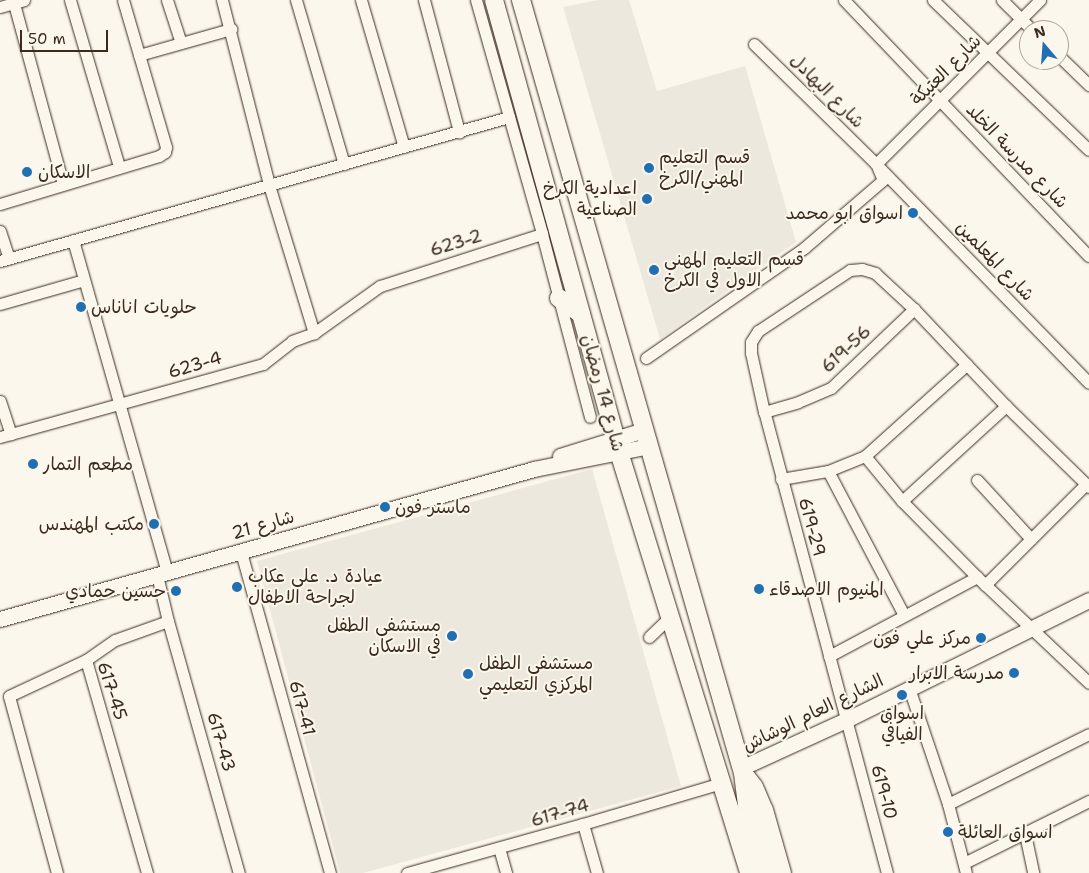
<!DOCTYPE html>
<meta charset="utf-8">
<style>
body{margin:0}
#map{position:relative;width:1089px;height:873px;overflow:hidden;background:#fbf7ec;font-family:"Shantell Sans","Playpen Sans Arabic",sans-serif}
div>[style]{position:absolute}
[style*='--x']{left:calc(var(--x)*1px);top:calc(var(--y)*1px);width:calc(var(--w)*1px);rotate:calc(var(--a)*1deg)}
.built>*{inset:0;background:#ede8dd}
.roads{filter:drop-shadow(0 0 1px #3b2a1e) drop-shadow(0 0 1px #3b2a1e)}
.street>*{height:11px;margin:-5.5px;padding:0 5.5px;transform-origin:5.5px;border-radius:5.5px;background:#fbf7ec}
.secondary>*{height:15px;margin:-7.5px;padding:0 7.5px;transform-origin:7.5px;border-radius:7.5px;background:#fbf7ec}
.primary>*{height:18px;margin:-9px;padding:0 9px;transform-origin:9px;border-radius:9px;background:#fbf7ec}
.dots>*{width:14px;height:14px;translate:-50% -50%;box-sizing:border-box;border:2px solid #fbf7ec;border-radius:50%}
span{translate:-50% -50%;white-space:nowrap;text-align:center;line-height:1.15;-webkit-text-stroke:4px #fbf7ec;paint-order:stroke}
.street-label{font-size:18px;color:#3b2a1e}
.poi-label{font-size:18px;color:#3b2a1e}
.left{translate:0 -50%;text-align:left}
.right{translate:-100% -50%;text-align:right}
.north{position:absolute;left:1019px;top:20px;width:50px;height:50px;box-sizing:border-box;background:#fbf7ec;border:1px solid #aea59a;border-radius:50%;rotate:342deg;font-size:14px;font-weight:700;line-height:20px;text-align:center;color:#3b2a1e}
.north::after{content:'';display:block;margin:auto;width:18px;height:22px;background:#1f6fb2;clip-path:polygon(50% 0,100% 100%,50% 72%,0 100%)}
.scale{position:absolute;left:20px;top:30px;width:88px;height:22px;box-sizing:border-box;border:2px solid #3b2a1e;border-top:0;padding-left:6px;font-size:15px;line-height:18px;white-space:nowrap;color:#3b2a1e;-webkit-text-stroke:4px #fbf7ec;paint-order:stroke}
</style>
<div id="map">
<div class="built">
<i style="clip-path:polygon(598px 0,629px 0,657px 91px,745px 66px,796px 242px,660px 339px,563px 7px)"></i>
<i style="clip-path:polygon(592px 469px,681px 786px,363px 873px,340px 873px,257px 561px)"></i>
</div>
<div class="roads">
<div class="street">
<i style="--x:13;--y:0;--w:191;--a:74.8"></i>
<i style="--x:70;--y:0;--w:174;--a:73.6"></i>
<i style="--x:167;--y:0;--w:45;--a:72"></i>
<i style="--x:222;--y:0;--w:191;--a:75.7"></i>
<i style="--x:269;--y:185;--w:155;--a:73.1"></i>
<i style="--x:296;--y:0;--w:171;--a:73.7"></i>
<i style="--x:361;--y:0;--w:153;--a:73.7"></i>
<i style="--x:424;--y:0;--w:137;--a:75.1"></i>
<i style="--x:476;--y:0;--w:243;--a:74.2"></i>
<i style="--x:542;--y:234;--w:189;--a:75.3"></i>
<i style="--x:844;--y:0;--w:354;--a:46.3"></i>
<i style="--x:933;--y:0;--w:216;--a:43.9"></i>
<i style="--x:1002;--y:0;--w:42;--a:45"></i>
<i style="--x:0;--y:7;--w:25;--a:-16"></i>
<i style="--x:754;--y:44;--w:171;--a:44.5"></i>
<i style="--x:876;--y:164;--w:305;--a:45.8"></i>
<i style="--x:139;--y:55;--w:96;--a:-15.8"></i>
<i style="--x:1059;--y:56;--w:42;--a:44"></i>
<i style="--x:876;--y:164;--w:232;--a:-45"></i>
<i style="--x:0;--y:204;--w:166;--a:-16.8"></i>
<i style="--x:159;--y:156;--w:7;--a:-34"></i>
<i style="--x:165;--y:152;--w:5;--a:-79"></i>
<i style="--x:166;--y:147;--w:153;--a:-106.3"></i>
<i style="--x:0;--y:231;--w:29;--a:72"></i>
<i style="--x:73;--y:240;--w:345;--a:74.2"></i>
<i style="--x:0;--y:261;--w:529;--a:-15.8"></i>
<i style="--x:0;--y:304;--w:87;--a:-15.9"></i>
<i style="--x:646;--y:358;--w:193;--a:-34.8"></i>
<i style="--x:804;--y:248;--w:104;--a:-40.7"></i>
<i style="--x:883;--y:180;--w:13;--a:-113"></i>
<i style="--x:0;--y:401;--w:35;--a:72"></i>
<i style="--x:764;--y:412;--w:35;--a:-16"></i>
<i style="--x:798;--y:402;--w:36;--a:-23"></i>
<i style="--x:831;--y:388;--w:115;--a:-43.6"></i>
<i style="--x:0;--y:437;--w:273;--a:-15.5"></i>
<i style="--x:263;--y:364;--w:37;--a:-38"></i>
<i style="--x:292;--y:341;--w:23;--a:-20"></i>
<i style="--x:314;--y:333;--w:81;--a:-35.5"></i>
<i style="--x:380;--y:286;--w:170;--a:-17.8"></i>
<i style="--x:865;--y:456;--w:58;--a:50.6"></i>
<i style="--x:902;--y:501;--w:107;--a:45.4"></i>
<i style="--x:977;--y:577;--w:154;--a:43.4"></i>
<i style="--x:828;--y:471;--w:163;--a:62.2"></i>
<i style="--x:781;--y:479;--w:48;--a:-9.7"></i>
<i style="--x:828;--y:471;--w:40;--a:-22"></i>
<i style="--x:865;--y:456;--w:137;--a:-42"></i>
<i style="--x:977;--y:480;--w:80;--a:47.5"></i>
<i style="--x:902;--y:501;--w:141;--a:-42.4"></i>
<i style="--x:241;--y:552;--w:333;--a:74.5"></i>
<i style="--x:157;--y:575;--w:47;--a:76.6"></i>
<i style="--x:985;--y:585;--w:143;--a:-45"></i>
<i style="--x:649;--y:637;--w:28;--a:-44"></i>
<i style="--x:829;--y:656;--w:168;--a:-28.1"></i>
<i style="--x:86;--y:660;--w:35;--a:-35"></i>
<i style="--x:115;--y:640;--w:56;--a:-19.7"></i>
<i style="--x:168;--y:621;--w:262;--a:74.3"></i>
<i style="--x:909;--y:688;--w:122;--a:71.4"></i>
<i style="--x:948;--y:804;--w:71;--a:75.4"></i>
<i style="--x:948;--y:804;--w:157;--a:-26.4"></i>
<i style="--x:583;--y:824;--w:51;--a:74.1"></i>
<i style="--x:1025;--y:834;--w:40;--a:78"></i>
<i style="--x:499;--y:848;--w:26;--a:74"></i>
<i style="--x:964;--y:863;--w:140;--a:-26.4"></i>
<i style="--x:57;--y:873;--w:183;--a:-105.2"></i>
<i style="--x:9;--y:696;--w:85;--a:-25.1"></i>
<i style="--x:86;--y:660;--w:222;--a:74"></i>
<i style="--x:407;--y:873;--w:183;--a:-15.6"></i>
<i style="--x:583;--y:824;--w:144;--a:-16.5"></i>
<i style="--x:887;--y:873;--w:477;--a:-104.9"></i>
<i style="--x:764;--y:412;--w:60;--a:-102.4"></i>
<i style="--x:751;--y:353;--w:11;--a:-90"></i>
<i style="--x:751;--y:342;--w:13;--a:-58"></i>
<i style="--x:758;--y:331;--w:110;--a:-33.5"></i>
<i style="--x:850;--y:270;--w:12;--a:-5"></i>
<i style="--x:862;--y:269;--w:14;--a:17"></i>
<i style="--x:875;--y:273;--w:53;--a:42.7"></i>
<i style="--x:914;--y:309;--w:134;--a:46.5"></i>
<i style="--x:1006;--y:406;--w:116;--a:44.3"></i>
</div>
<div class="secondary">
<i style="--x:560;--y:456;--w:88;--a:-17.2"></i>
<i style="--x:0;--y:619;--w:555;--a:-15.69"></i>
<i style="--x:534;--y:469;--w:117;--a:-11.3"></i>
<i style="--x:741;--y:768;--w:115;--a:-24.6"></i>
<i style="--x:846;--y:720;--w:271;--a:-26.3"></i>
</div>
<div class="primary">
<i style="--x:494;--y:0;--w:469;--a:74.5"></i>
<i style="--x:619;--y:452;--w:441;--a:72.8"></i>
<i style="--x:521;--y:0;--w:804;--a:73.98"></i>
<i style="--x:743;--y:773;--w:41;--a:83"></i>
<i style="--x:748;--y:814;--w:61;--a:73.9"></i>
<i style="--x:559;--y:298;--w:27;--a:36"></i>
<i style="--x:747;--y:778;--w:11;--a:52"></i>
<i style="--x:754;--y:787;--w:25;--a:67"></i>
<i style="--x:764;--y:810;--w:66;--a:74.1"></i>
</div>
</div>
<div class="dots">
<i style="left:649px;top:168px;background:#1f6fb2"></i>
<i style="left:27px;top:172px;background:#1f6fb2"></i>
<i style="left:647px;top:199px;background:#1f6fb2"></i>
<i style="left:913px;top:213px;background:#1f6fb2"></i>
<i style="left:654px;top:270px;background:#1f6fb2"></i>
<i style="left:81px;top:307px;background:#1f6fb2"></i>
<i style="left:33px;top:464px;background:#1f6fb2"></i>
<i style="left:385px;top:507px;background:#1f6fb2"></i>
<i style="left:154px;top:524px;background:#1f6fb2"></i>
<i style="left:237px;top:587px;background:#1f6fb2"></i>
<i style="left:759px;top:589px;background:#1f6fb2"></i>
<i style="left:176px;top:591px;background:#1f6fb2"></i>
<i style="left:452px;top:636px;background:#1f6fb2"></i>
<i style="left:981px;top:638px;background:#1f6fb2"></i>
<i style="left:1014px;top:673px;background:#1f6fb2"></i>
<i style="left:468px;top:674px;background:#1f6fb2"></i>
<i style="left:902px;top:695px;background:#1f6fb2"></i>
<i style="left:948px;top:832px;background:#1f6fb2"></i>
</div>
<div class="street-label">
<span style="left:946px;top:70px;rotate:-45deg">شارع العتيکة</span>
<span style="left:827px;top:91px;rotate:45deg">شارع البهادل</span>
<span style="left:1017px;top:156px;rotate:46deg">شارع مدرسة الخلد</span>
<span style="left:456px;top:243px;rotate:-17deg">623-2</span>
<span style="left:995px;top:261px;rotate:46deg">شارع المعلمين</span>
<span style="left:846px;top:349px;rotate:-43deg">619-56</span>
<span style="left:195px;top:365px;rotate:-16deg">623-4</span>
<span style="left:603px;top:393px;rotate:75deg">شارع 14 رمضان</span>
<span style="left:263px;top:525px;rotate:-16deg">شارع 21</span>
<span style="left:812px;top:527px;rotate:75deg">619-29</span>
<span style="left:112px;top:691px;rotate:72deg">617-45</span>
<span style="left:302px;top:708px;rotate:75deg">617-41</span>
<span style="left:813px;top:713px;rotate:-26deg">الشارع العام الوشاش</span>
<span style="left:221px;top:742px;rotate:74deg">617-43</span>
<span style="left:884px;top:792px;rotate:75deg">619-10</span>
<span style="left:560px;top:813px;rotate:-16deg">617-74</span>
</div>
<div class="poi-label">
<span class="left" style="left:659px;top:168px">قسم التعليم<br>المهني/الكرخ</span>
<span class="left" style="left:38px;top:172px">الاسكان</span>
<span class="right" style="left:637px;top:199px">اعدادية الكرخ<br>الصناعية</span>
<span class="right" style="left:903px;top:213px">اسواق ابو محمد</span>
<span class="left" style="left:664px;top:270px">قسم التعليم المهني<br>الاول في الكرخ</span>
<span class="left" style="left:91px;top:307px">حلويات اناناس</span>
<span class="left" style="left:43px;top:464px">مطعم التمار</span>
<span class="left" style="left:395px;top:507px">ماستر فون</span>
<span class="right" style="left:144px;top:524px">مكتب المهندس</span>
<span class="left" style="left:248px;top:587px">عيادة د. علي عكاب<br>لجراحة الاطفال</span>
<span class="left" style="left:769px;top:589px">المنيوم الاصدقاء</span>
<span class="right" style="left:166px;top:591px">حسين حمادي</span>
<span class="right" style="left:441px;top:636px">مستشفى الطفل<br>في الاسكان</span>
<span class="right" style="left:971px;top:638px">مركز علي فون</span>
<span class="left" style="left:479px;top:674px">مستشفى الطفل<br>المركزي التعليمي</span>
<span class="right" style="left:1004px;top:673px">مدرسة الابرار</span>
<span style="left:902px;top:724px">اسواق<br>الفيافي</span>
<span class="left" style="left:958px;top:832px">اسواق العائلة</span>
</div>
<div class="north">N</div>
<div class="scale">50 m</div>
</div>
